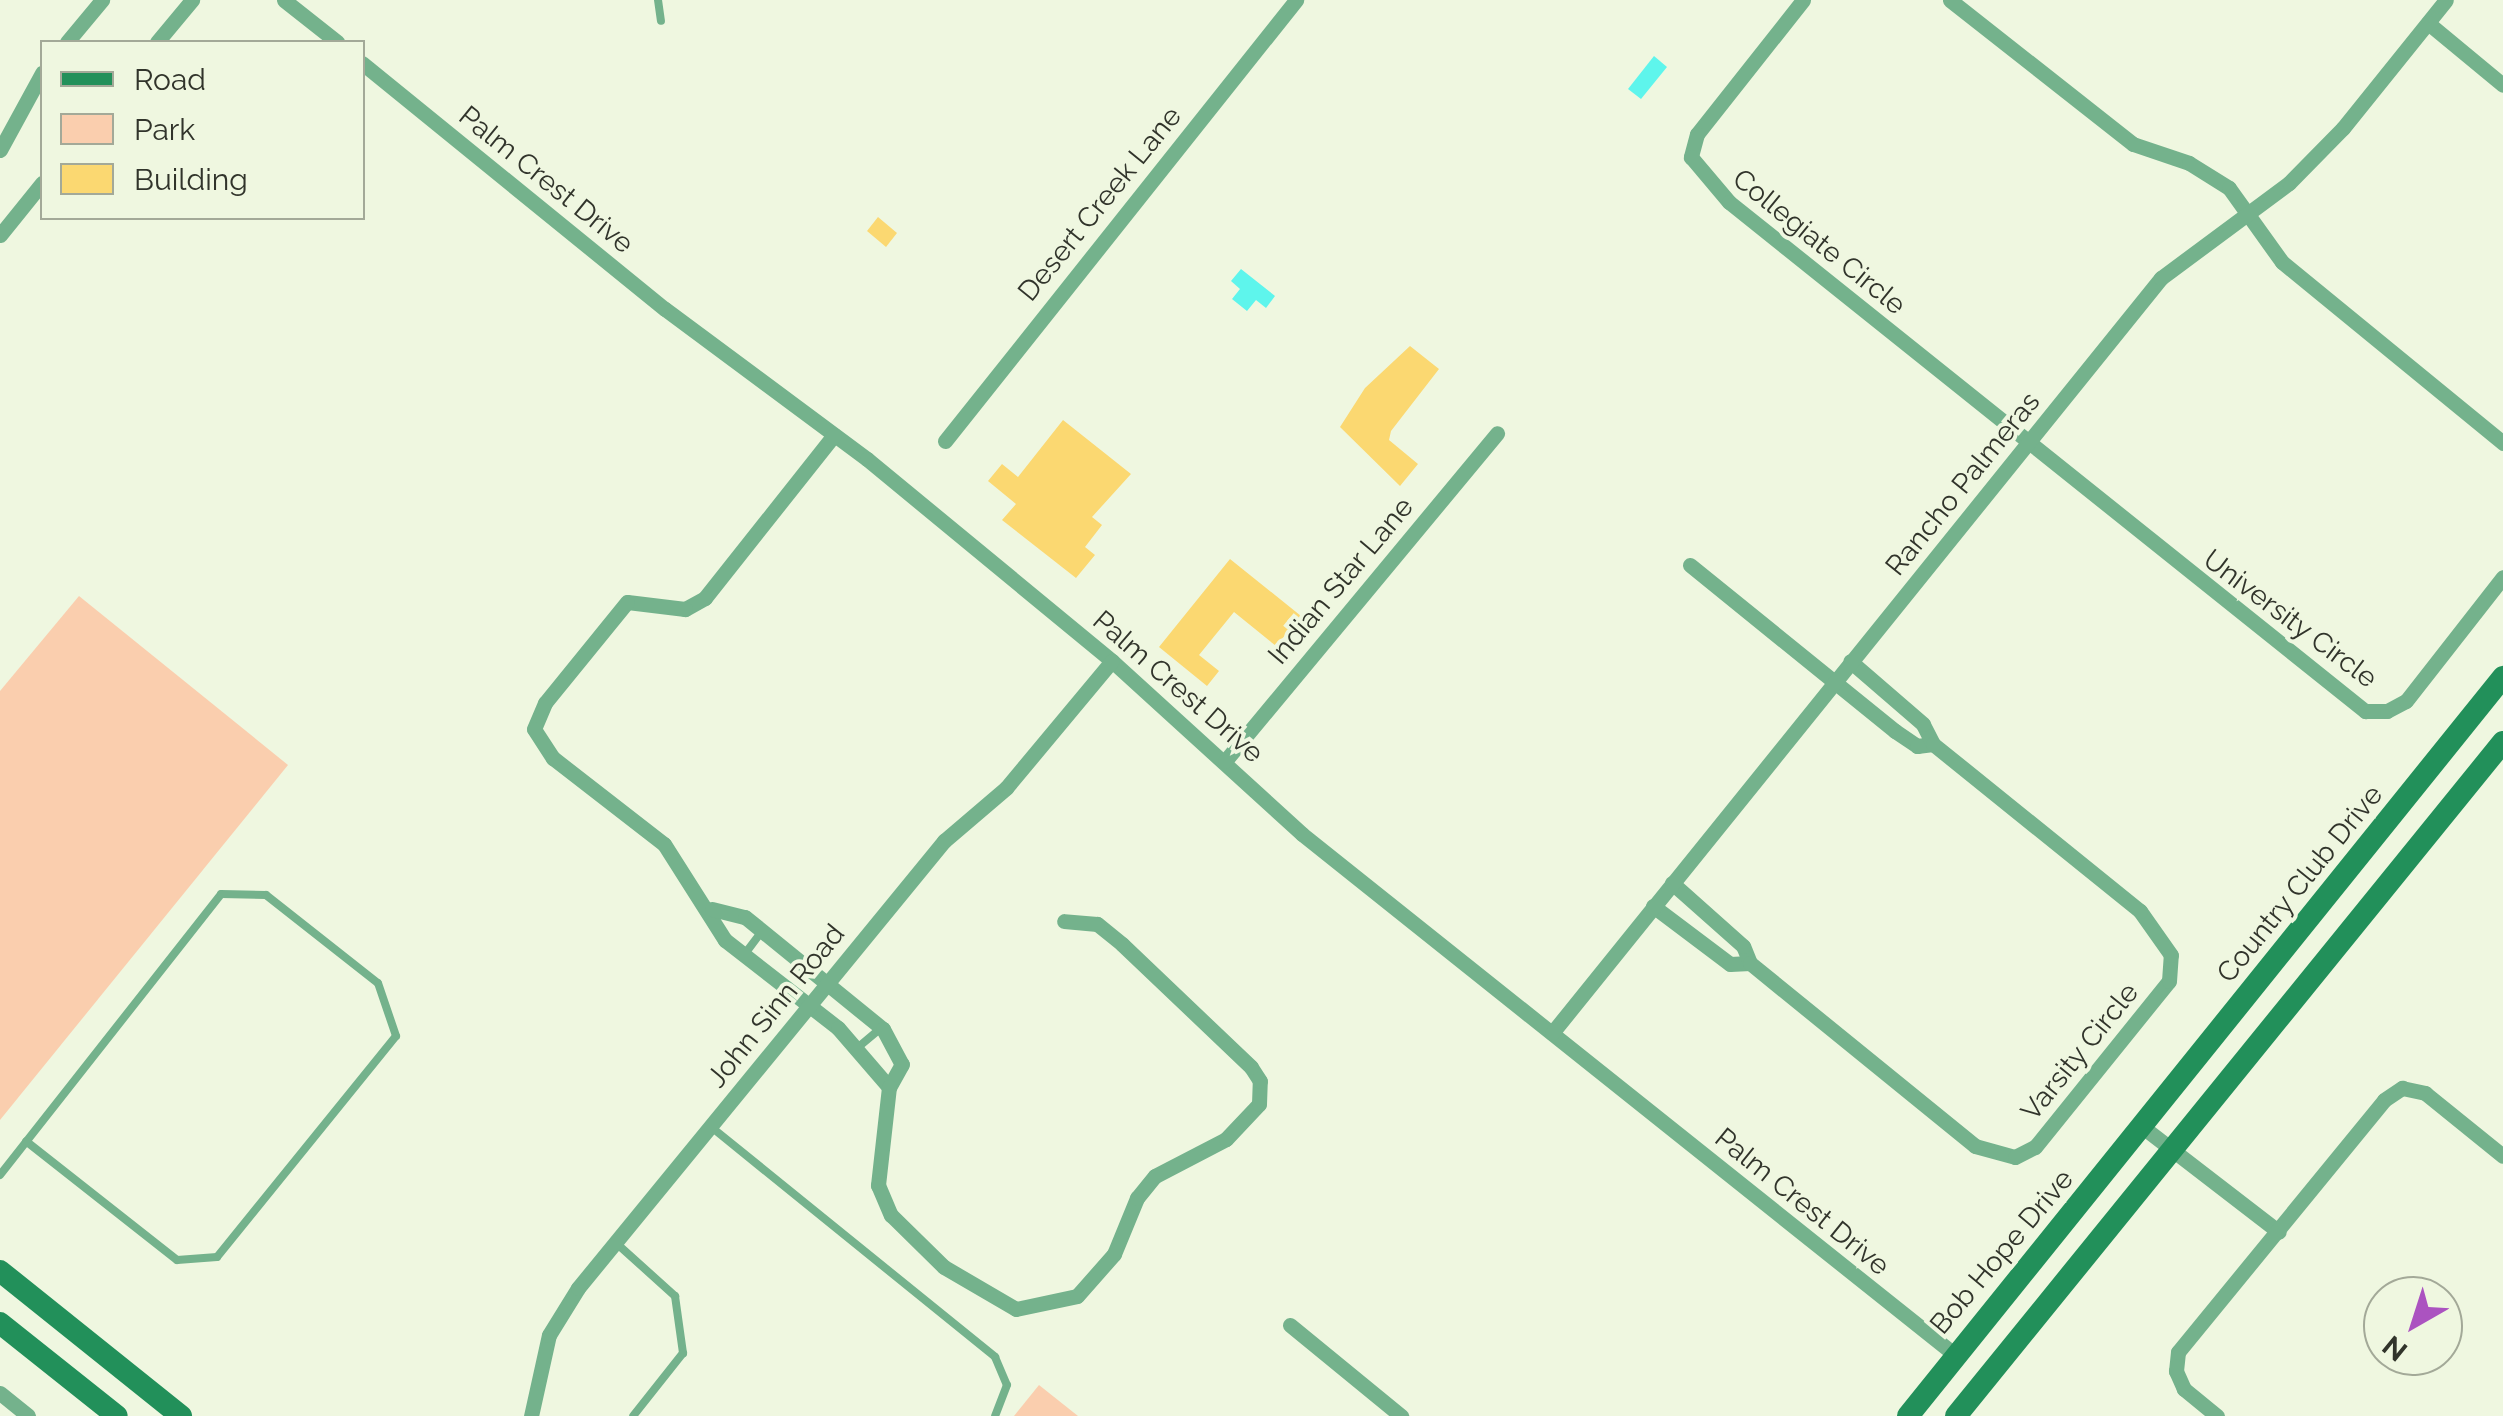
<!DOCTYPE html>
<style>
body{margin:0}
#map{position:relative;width:2503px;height:1416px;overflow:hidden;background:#eff7e0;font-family:Raleway,sans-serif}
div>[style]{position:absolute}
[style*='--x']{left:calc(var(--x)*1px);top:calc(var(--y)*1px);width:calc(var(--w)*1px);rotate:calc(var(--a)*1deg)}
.green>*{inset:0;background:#faceae}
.water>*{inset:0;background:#5ef5ec}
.building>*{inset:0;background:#fbd871}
.service>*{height:8px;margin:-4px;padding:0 4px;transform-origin:4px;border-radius:4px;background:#74b28c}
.minor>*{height:15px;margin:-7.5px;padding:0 7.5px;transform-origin:7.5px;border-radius:7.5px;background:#74b28c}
.secondary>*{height:22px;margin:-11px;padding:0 11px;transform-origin:11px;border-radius:11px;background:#22905a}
span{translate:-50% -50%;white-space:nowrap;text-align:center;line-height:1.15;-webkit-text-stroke:8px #eff7e0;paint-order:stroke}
.street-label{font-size:28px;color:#31342b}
.legend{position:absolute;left:40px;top:40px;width:325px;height:180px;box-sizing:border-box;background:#eff7e0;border:2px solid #a3a998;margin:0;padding:12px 18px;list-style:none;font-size:30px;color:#31342b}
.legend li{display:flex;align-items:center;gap:20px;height:50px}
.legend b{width:50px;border:2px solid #a3a998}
.north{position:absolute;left:2363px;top:1276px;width:100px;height:100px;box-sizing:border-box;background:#eff7e0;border:2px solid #a3a998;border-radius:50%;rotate:219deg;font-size:28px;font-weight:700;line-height:40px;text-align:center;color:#31342b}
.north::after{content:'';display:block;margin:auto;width:35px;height:45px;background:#ab53c0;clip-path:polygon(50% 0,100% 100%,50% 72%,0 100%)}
</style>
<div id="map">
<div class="green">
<i style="clip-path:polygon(79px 596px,288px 765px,0 1120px,0 691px)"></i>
<i style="clip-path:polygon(1039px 1385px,1078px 1416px,1014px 1416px)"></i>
</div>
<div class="water">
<i style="clip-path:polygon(1654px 56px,1667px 67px,1641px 99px,1628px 89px)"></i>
<i style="clip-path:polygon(1241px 269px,1275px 296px,1266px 308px,1256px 300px,1247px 311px,1232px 299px,1240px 289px,1231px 281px)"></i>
</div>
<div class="building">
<i style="clip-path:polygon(878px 217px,897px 233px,886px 247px,867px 231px)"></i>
<i style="clip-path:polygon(1410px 346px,1439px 369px,1391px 431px,1389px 440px,1418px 464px,1400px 486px,1340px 427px,1365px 388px)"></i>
<i style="clip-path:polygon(1063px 420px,1131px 474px,1092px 517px,1102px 525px,1085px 547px,1095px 555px,1076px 578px,1002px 520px,1016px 504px,988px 481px,1002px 464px,1018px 477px)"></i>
<i style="clip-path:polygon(1230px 559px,1301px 616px,1276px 646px,1234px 612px,1199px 655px,1219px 671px,1207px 686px,1159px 647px)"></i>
</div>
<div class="service">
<i style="--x:658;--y:0;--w:21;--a:82"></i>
<i style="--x:744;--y:955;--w:30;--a:-53"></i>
<i style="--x:856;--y:1049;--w:34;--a:-40"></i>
<i style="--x:710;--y:1126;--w:367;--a:39"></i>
<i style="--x:995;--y:1357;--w:30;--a:67"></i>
<i style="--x:1007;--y:1385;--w:33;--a:111"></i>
<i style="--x:0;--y:1175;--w:357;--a:-51.8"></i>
<i style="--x:221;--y:894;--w:45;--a:1.3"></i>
<i style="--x:266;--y:895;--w:142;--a:38.2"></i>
<i style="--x:378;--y:983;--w:56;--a:71.2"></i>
<i style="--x:396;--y:1036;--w:284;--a:129"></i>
<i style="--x:217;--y:1257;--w:40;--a:175.7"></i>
<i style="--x:177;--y:1260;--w:192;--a:-141.8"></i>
<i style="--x:615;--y:1242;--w:81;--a:42"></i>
<i style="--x:675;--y:1296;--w:58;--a:82"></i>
<i style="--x:683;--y:1353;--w:80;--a:128.4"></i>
</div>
<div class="minor">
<i style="--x:284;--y:0;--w:68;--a:38.4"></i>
<i style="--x:1803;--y:0;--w:171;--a:128.3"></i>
<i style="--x:1697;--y:134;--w:24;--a:105"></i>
<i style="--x:1691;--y:157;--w:59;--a:49.8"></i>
<i style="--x:1729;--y:202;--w:815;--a:38.67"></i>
<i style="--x:2365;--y:711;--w:22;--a:0"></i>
<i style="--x:2387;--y:711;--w:21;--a:-28"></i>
<i style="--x:2406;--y:701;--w:157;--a:-52"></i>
<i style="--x:1950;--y:0;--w:233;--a:38.2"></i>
<i style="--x:2133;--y:144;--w:59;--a:18.7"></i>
<i style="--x:2189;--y:163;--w:47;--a:32"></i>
<i style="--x:2229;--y:188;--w:91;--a:54.4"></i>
<i style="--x:2282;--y:262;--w:286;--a:39.3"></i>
<i style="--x:2428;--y:23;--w:97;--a:39.6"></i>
<i style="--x:67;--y:42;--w:55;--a:-50.2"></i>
<i style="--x:157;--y:42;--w:55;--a:-50.2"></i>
<i style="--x:362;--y:63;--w:390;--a:39.1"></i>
<i style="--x:665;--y:309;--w:252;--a:36.6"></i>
<i style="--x:867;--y:459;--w:318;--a:39.5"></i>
<i style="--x:1112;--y:661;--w:257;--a:42.3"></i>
<i style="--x:1302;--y:834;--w:835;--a:38.58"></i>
<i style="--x:0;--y:150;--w:88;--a:-61.4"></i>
<i style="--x:0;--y:235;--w:67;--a:-51.1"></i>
<i style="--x:834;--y:435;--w:208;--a:128.4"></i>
<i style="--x:705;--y:598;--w:23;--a:151"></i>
<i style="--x:685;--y:609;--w:58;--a:-173.1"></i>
<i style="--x:627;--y:602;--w:130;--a:129.1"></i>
<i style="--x:545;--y:703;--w:28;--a:113"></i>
<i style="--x:534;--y:729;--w:35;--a:57"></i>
<i style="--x:553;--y:758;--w:140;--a:37.8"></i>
<i style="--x:664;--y:844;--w:114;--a:57.6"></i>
<i style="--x:725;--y:940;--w:143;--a:37.9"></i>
<i style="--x:838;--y:1028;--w:78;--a:49.2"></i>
<i style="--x:945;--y:441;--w:564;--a:-51.48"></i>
<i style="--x:1690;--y:565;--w:264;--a:39"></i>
<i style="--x:1895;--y:731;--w:27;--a:34"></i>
<i style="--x:1917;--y:746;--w:16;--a:-7"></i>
<i style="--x:1933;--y:744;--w:22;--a:-117"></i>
<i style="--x:1923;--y:724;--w:96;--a:-139.2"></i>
<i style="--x:1225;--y:761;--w:426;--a:-50.3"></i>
<i style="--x:1653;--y:906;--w:96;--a:37"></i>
<i style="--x:1730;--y:964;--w:20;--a:-3"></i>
<i style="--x:1750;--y:963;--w:18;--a:-112"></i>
<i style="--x:1743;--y:946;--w:95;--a:-138.4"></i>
<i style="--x:712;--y:909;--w:34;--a:14"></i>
<i style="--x:745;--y:917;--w:178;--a:39.1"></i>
<i style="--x:883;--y:1029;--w:40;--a:62"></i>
<i style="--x:902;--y:1064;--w:26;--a:119"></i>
<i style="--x:889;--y:1087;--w:99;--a:96.4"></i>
<i style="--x:878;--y:1185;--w:33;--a:67"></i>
<i style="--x:891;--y:1215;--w:74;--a:44.5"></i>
<i style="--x:944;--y:1267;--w:83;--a:30.3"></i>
<i style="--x:1016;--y:1309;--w:62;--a:-12"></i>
<i style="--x:1077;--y:1296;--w:56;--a:-48.6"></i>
<i style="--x:1114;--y:1254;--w:61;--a:-67.7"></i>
<i style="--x:1137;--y:1198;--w:28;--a:-51"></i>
<i style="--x:1155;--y:1176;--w:80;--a:-27.5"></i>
<i style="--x:1226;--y:1139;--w:48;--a:-46.7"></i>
<i style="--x:1259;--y:1104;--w:23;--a:-88"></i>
<i style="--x:1260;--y:1081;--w:17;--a:-123"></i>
<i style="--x:1251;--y:1067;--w:178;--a:-136.4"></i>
<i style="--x:1122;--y:944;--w:32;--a:-141"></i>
<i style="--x:1097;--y:924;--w:33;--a:-175"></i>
<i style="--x:1750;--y:963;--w:290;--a:39.1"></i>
<i style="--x:1975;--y:1146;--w:41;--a:15.4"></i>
<i style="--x:2015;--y:1157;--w:22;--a:-27"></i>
<i style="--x:2035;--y:1147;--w:213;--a:-51.1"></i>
<i style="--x:2169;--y:981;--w:26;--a:-86"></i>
<i style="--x:2171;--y:955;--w:54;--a:-125.2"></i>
<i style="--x:2140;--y:911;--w:266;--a:-141.1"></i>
<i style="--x:1552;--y:1033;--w:970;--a:-51.11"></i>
<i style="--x:2161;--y:278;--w:159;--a:-36.6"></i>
<i style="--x:2289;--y:183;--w:77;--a:-45.5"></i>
<i style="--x:2343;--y:128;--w:164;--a:-51.2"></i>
<i style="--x:2144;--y:1128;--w:170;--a:37.6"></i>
<i style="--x:1290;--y:1325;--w:144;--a:39.3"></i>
<i style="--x:0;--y:1393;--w:36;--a:39"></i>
<i style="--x:531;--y:1416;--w:83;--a:-77.5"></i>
<i style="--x:549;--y:1335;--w:55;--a:-58.3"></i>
<i style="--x:578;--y:1288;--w:578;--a:-50.69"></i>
<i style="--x:944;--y:841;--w:82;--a:-40.5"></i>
<i style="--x:1006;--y:788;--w:165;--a:-50.2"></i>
<i style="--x:2217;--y:1416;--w:43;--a:-140.7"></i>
<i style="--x:2184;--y:1389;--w:20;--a:-114"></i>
<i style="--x:2176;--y:1371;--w:19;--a:-84"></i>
<i style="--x:2178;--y:1352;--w:325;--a:-50.7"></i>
<i style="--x:2384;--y:1100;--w:22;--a:-34"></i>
<i style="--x:2402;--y:1088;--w:24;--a:12"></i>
<i style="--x:2425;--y:1093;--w:100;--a:38.9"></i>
</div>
<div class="secondary">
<i style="--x:0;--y:1271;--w:232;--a:38.7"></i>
<i style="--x:0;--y:1323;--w:149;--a:38.5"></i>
<i style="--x:1908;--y:1416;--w:949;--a:-51.16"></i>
<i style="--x:1956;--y:1416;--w:868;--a:-50.94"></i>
</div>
<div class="street-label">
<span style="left:546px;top:180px;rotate:39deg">Palm Crest Drive</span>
<span style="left:1100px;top:204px;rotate:-51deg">Desert Creek Lane</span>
<span style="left:1819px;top:242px;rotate:39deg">Collegiate Circle</span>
<span style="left:1963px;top:484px;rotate:-51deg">Rancho Palmeras</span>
<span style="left:1341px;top:581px;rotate:-50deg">Indian Star Lane</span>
<span style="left:2290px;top:619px;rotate:37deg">University Circle</span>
<span style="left:1178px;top:687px;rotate:41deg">Palm Crest Drive</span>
<span style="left:2300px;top:884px;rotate:-51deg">Country Club Drive</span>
<span style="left:776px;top:1006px;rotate:-51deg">John Sinn Road</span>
<span style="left:2080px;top:1052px;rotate:-51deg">Varsity Circle</span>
<span style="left:1802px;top:1202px;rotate:39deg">Palm Crest Drive</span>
<span style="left:2002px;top:1252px;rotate:-50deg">Bob Hope Drive</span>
</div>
<ul class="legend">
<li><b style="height:12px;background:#22905a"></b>Road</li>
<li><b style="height:28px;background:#faceae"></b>Park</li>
<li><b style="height:28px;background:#fbd871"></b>Building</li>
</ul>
<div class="north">N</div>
</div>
